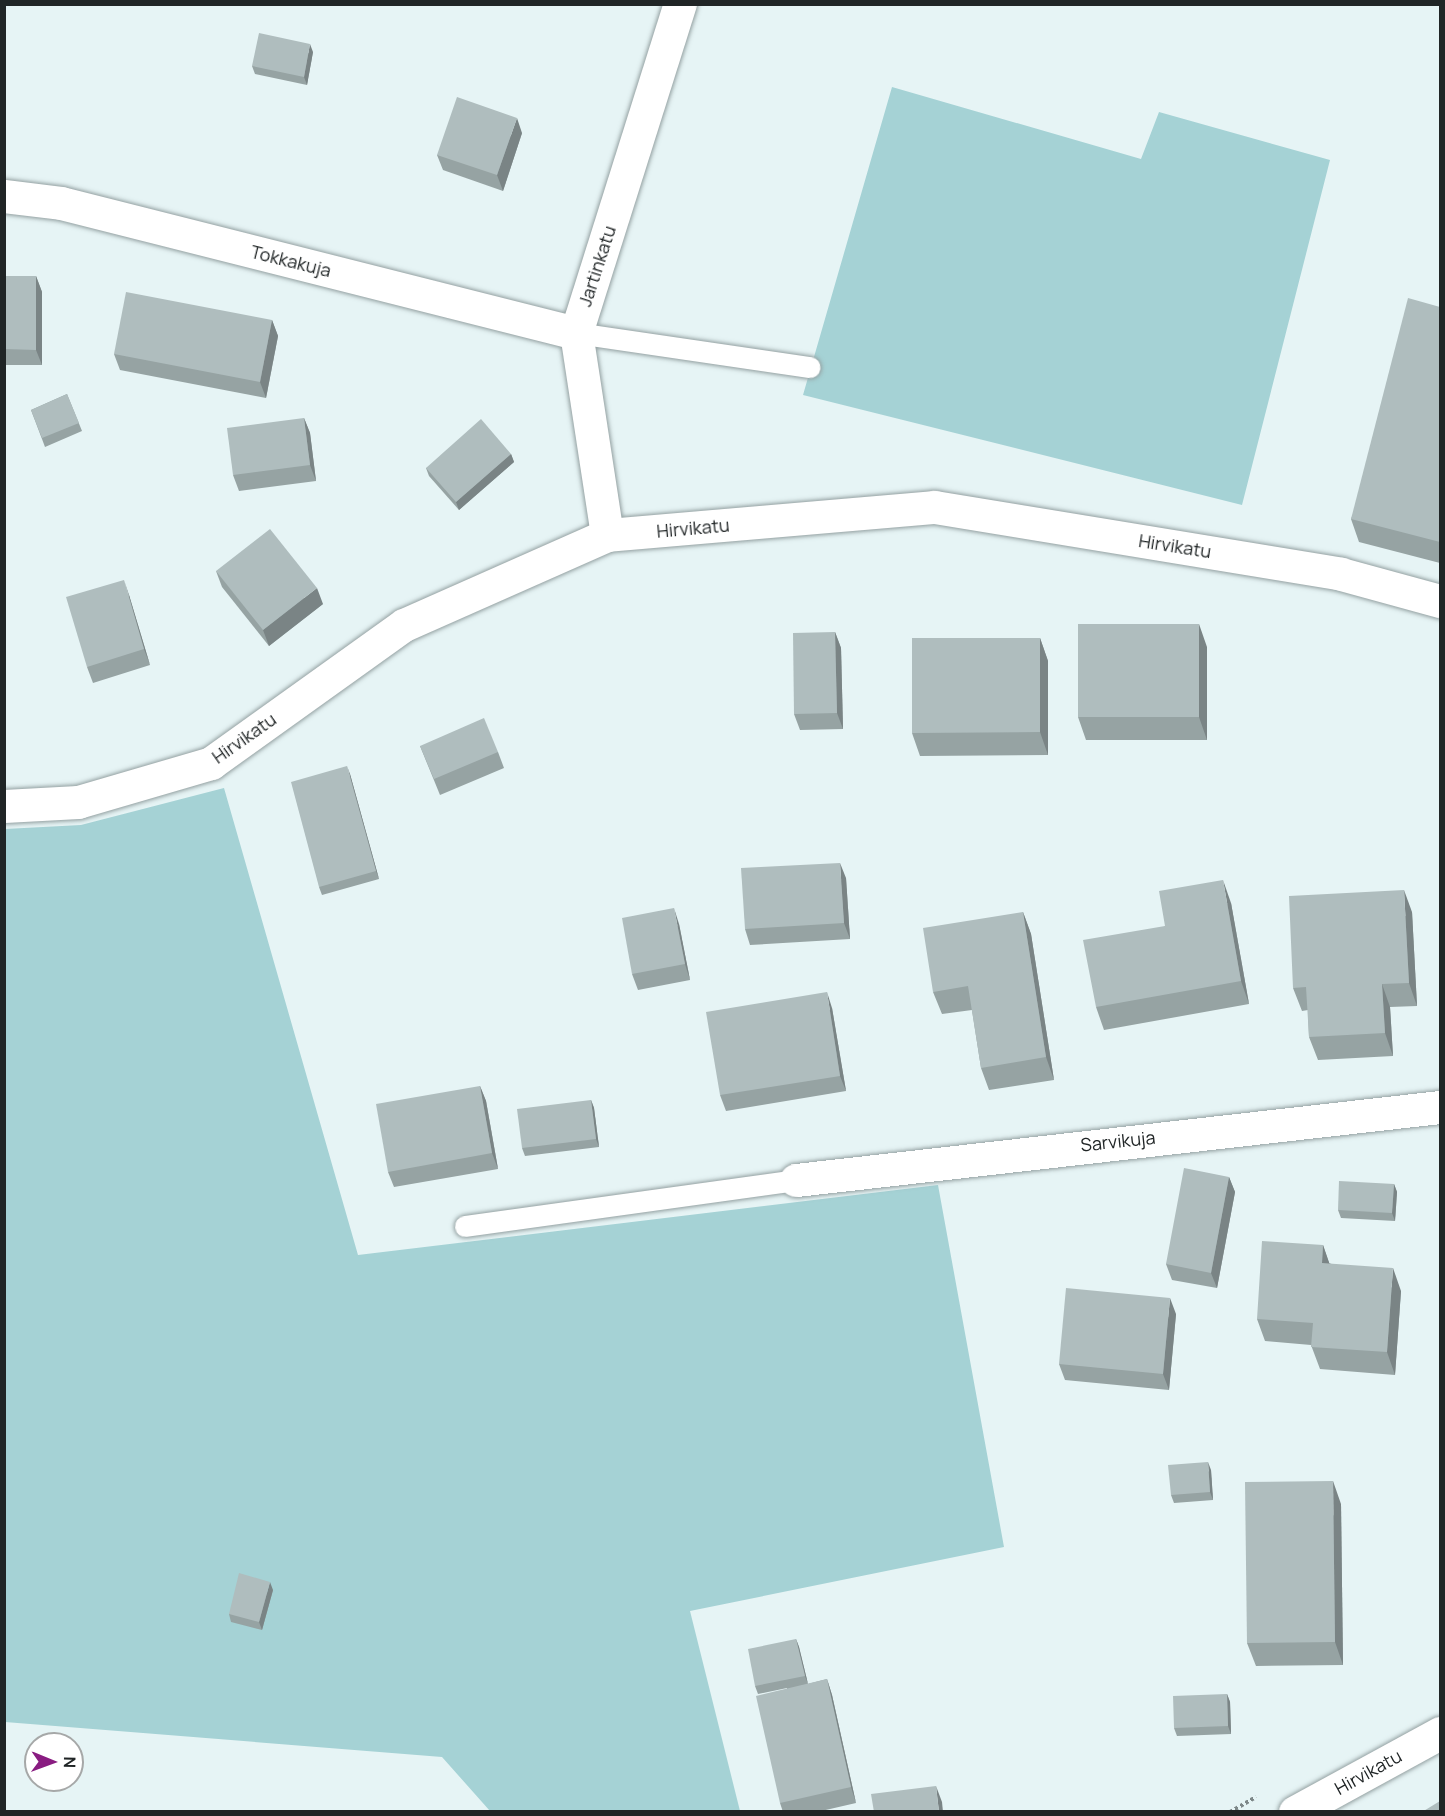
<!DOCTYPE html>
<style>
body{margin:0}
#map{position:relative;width:1445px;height:1816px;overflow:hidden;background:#e6f4f5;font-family:Manrope,sans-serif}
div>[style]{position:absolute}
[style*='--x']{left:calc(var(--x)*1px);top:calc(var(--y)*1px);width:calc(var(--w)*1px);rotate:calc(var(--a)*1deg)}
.green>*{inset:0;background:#a5d2d5}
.path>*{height:4px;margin-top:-2px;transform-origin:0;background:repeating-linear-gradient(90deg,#7d8788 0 3px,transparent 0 6px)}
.roads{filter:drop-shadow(0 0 2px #94a1a2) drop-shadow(0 0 2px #94a1a2)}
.lane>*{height:21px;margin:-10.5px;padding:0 10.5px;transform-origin:10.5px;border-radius:10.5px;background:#fff}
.street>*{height:33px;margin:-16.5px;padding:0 16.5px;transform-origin:16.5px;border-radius:16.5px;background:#fff}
.wall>*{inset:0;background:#96a3a3}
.shaded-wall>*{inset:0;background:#7a8485}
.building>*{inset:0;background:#afbdbe}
span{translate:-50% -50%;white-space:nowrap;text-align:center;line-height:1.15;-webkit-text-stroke:6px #fff;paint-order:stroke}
.street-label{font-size:18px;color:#202526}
.frame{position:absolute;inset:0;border:6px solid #202526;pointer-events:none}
.north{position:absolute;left:24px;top:1732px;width:60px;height:60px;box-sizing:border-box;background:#fff;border:2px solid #a6a8a8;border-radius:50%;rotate:91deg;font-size:16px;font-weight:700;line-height:24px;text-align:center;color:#202526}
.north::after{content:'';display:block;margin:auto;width:21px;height:27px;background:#891c81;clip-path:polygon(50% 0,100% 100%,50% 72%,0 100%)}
</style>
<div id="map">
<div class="green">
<i style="clip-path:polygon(892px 87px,1141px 159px,1159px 112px,1330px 160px,1242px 505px,803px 395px)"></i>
<i style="clip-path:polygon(224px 788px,358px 1255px,938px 1185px,1004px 1547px,690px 1611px,740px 1811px,490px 1811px,442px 1757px,5px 1722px,5px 829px,81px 825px)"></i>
</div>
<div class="path">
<i style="--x:1230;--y:1812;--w:30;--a:-30"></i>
</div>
<div class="roads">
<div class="lane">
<i style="--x:576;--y:333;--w:236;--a:8.3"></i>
<i style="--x:465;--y:1226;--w:334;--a:-7.9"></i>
</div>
<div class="street">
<i style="--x:4;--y:196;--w:57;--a:7"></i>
<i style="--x:61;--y:203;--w:531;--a:14.17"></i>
<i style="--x:607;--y:535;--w:204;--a:-98.7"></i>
<i style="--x:576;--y:333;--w:345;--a:-72.5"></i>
<i style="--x:4;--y:806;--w:74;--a:-3.1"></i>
<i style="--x:78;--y:802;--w:139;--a:-16.3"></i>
<i style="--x:211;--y:763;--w:237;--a:-35.6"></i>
<i style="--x:404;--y:625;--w:222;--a:-23.9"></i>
<i style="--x:607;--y:535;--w:328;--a:-4.9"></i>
<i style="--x:934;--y:507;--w:412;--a:9.3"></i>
<i style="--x:1341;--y:574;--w:103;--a:15.3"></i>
<i style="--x:796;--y:1180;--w:648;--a:-6.47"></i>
<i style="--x:1295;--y:1812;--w:165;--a:-28.6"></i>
</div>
</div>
<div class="wall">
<i style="clip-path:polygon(313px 52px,307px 85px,255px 74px,252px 66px)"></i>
<i style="clip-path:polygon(522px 133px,503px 191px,443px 170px,437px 155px)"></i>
<i style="clip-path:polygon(4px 276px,36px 276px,42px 292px,42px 365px,4px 365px)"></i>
<i style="clip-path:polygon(1440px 307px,1440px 563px,1359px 542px,1351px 519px)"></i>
<i style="clip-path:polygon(272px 320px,278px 336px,266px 398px,120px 370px,114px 354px)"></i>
<i style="clip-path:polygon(67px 394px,82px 431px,45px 447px,31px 410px)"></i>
<i style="clip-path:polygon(304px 418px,310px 433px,316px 481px,239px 491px,233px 475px)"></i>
<i style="clip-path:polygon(511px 454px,514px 462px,459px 510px,429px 476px,426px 468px)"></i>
<i style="clip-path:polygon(216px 571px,323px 604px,269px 646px,222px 587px)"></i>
<i style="clip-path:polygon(129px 595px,150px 665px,93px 683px,87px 667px)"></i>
<i style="clip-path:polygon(835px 632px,841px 648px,843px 729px,800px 730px,794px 714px)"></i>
<i style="clip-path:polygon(1040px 638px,1048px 661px,1048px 755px,920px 756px,912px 733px)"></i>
<i style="clip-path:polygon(1207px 647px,1207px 740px,1086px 740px,1078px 717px)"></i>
<i style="clip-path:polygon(420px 746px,498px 752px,504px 768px,440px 795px)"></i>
<i style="clip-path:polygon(350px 774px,379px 879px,322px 895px,319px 887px)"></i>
<i style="clip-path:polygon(846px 878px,850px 939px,750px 945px,745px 929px)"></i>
<i style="clip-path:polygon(1231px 903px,1249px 1004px,1104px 1030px,1096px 1007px,1165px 926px)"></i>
<i style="clip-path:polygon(1023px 912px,1031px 934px,1054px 1080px,989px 1090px,981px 1068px,972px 1010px,942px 1014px,933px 992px)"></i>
<i style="clip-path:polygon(1412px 912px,1417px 1006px,1390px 1007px,1393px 1056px,1318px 1060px,1309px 1037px,1308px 1010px,1302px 1011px,1293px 988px)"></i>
<i style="clip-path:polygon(679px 924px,690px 980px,638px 990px,632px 974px)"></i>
<i style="clip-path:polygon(832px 1008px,846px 1091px,726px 1111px,720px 1095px)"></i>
<i style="clip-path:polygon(480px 1086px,486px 1101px,498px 1169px,394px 1187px,388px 1172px)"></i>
<i style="clip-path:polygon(591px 1100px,594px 1108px,599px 1147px,525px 1156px,522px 1148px)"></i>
<i style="clip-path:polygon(1229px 1177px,1235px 1192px,1217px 1288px,1172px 1280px,1166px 1264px)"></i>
<i style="clip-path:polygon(1394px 1184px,1397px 1192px,1395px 1221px,1341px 1218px,1338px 1210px)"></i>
<i style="clip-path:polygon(1323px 1245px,1329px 1263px,1401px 1291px,1395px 1375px,1320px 1369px,1311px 1345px,1265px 1341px,1257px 1319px)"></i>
<i style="clip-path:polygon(1176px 1314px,1169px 1390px,1065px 1380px,1059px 1364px)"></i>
<i style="clip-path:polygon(1211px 1470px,1213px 1500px,1174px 1503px,1171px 1495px)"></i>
<i style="clip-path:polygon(1341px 1504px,1343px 1665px,1256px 1666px,1247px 1643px)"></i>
<i style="clip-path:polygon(273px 1590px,262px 1630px,231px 1622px,229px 1614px)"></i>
<i style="clip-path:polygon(796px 1639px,799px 1647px,808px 1684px,827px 1679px,832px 1695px,856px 1803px,817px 1812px,783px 1812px,780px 1803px,787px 1688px,758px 1694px,755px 1686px)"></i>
<i style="clip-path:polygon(1227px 1694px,1230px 1702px,1231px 1734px,1177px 1736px,1174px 1728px)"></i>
</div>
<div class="shaded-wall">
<i style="clip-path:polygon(310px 44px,313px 52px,307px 85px,304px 77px)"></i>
<i style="clip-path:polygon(517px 118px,522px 133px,503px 191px,497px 175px)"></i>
<i style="clip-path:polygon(36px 276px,42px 292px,42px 365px,36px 350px)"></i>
<i style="clip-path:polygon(272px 320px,278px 336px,266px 398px,260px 382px)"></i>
<i style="clip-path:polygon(304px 418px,310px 433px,316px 481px,310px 465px)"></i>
<i style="clip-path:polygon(511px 454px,514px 462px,459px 510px,456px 502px)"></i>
<i style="clip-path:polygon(124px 580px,129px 595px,150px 665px,144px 649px)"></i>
<i style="clip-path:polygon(317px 588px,323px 604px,269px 646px,263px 630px)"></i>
<i style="clip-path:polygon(1199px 624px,1207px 647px,1207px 740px,1199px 717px)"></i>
<i style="clip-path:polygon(835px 632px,841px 648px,843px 729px,837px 713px)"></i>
<i style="clip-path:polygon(1040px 638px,1048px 661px,1048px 755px,1040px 732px)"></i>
<i style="clip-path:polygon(347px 766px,350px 774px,379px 879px,376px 871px)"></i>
<i style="clip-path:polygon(840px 863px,846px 878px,850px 939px,844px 923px)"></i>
<i style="clip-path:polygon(1223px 880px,1231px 903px,1249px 1004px,1241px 981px)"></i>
<i style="clip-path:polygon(1404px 890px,1412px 912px,1417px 1006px,1409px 983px)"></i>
<i style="clip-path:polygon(674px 908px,679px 924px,690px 980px,685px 964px)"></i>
<i style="clip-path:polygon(1023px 912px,1031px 934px,1054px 1080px,1046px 1057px)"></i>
<i style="clip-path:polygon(1382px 984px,1390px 1007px,1393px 1056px,1385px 1033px)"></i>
<i style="clip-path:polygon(827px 992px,832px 1008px,846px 1091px,840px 1076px)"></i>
<i style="clip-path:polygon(480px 1086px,486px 1101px,498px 1169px,492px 1153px)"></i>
<i style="clip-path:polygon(591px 1100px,594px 1108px,599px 1147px,596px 1139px)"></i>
<i style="clip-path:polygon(1229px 1177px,1235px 1192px,1217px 1288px,1211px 1273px)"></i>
<i style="clip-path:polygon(1394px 1184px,1397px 1192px,1395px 1221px,1392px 1213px)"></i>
<i style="clip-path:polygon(1323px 1245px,1331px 1268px,1322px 1263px)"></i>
<i style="clip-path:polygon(1393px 1268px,1401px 1291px,1395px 1375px,1387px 1352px)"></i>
<i style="clip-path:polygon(1170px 1298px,1176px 1314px,1169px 1390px,1163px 1374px)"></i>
<i style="clip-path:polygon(1208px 1462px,1211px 1470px,1213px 1500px,1210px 1492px)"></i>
<i style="clip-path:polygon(1333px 1481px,1341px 1504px,1343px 1665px,1335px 1642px)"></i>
<i style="clip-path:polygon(270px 1582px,273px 1590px,262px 1630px,259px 1622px)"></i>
<i style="clip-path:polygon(796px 1639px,799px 1647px,808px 1684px,805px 1676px)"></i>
<i style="clip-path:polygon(827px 1679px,832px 1695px,856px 1803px,851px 1787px)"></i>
<i style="clip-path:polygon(1227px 1694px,1230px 1702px,1231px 1734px,1228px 1726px)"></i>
<i style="clip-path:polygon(936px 1786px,942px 1802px,943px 1812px,939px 1812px)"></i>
</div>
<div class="building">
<i style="clip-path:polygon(259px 33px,310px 44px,304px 77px,252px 66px)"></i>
<i style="clip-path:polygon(457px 97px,517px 118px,497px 175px,437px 155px)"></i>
<i style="clip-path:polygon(4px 276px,36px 276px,36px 350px,4px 349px)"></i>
<i style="clip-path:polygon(126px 292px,272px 320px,260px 382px,114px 354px)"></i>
<i style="clip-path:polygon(1408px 298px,1440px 307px,1440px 542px,1351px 519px)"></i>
<i style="clip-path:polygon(67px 394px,79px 423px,42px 438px,31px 410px)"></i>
<i style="clip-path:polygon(304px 418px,310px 465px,233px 475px,227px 428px)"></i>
<i style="clip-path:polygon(481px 419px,511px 454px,456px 502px,426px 468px)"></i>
<i style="clip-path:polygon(270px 529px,317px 588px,263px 630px,216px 571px)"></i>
<i style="clip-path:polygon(124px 580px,144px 649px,87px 667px,66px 597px)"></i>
<i style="clip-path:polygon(1078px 624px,1199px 624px,1199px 717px,1078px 717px)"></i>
<i style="clip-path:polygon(835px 632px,837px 713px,794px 714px,793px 633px)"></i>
<i style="clip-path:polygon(912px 638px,1040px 638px,1040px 732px,912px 733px)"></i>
<i style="clip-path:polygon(484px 718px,498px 752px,434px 779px,420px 746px)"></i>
<i style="clip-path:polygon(347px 766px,376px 871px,319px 887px,291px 782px)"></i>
<i style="clip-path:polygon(840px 863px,844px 923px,745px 929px,741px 868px)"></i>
<i style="clip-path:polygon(1223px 880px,1241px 981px,1096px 1007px,1083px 940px,1165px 926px,1159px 891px)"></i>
<i style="clip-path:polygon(1404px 890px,1409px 983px,1382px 984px,1385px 1033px,1309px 1037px,1306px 987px,1293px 988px,1289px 896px)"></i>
<i style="clip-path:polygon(674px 908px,685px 964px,632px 974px,622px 918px)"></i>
<i style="clip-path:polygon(1023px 912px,1046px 1057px,981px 1068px,968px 986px,933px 992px,923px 928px)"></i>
<i style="clip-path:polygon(827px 992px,840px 1076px,720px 1095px,706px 1012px)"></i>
<i style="clip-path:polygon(480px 1086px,492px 1153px,388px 1172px,376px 1104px)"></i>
<i style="clip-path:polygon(591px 1100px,596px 1139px,522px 1148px,517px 1109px)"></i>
<i style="clip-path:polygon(1184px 1168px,1229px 1177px,1211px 1273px,1166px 1264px)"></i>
<i style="clip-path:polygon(1339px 1181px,1394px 1184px,1392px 1213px,1338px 1210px)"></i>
<i style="clip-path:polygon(1262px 1241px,1323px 1245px,1322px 1263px,1393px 1268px,1387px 1352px,1311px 1347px,1313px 1323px,1257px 1319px)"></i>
<i style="clip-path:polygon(1066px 1288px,1170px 1298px,1163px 1374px,1059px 1364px)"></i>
<i style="clip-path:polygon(1208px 1462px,1210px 1492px,1171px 1495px,1168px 1465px)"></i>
<i style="clip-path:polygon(1333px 1481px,1335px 1642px,1247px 1643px,1245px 1482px)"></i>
<i style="clip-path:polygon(239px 1573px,270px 1582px,259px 1622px,229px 1614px)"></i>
<i style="clip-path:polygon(796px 1639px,805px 1676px,755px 1686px,748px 1649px)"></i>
<i style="clip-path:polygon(827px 1679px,851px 1787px,780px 1803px,756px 1696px)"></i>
<i style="clip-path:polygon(1227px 1694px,1228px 1726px,1174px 1728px,1173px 1696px)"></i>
<i style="clip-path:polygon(936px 1786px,939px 1812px,874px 1812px,871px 1794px)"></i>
<i style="clip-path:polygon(1440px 1801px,1440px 1812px,1422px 1812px)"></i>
</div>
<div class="street-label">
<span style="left:291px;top:261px;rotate:14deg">Tokkakuja</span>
<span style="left:597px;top:266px;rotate:-72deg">Jartinkatu</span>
<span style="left:693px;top:528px;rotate:-5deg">Hirvikatu</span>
<span style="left:1175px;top:546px;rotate:9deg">Hirvikatu</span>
<span style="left:244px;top:738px;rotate:-35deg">Hirvikatu</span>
<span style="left:1118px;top:1141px;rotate:-6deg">Sarvikuja</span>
<span style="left:1368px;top:1772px;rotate:-29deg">Hirvikatu</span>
</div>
<div class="frame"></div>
<div class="north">N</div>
</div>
